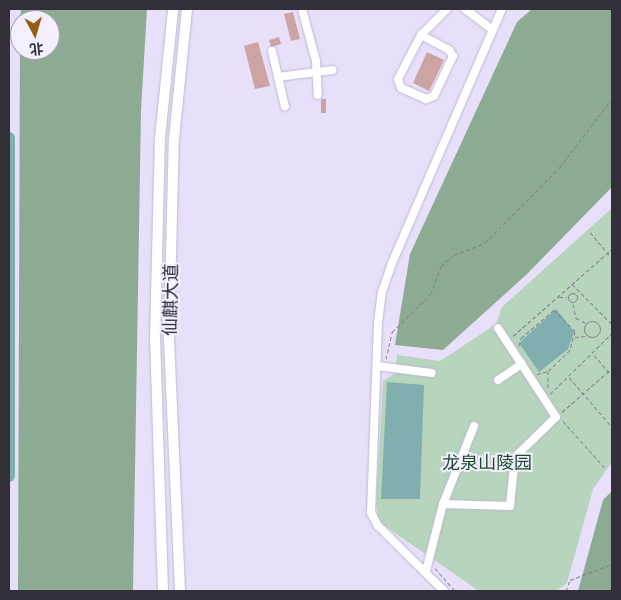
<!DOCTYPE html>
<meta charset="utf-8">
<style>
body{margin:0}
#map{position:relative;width:621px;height:600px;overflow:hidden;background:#e8e0fa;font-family:Lato,"Noto Sans SC",sans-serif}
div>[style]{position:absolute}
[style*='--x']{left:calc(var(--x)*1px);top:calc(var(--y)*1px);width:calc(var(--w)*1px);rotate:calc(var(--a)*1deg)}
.green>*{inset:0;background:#b6d5bc}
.forest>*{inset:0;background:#8dab93}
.water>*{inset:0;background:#81aeae}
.river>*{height:12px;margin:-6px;padding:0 6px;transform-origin:6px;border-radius:6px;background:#81aeae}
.building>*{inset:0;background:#cca4a3}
.path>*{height:1px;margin-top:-0.5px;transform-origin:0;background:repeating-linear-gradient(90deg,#847f90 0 4px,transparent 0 6.5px)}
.path>.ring{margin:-0.5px;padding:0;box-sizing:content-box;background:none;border:1px solid #847f90;border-radius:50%}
.roads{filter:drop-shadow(0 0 1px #bfb7d0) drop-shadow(0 0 1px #bfb7d0)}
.minor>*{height:8px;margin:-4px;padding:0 4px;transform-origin:4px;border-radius:4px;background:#fff}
.major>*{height:10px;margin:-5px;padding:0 5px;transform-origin:5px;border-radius:5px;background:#fff}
span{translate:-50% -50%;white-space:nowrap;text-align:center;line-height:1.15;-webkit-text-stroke:4px #f4efff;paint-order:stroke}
.street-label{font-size:18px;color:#322f39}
.park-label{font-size:18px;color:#1b4b29}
.frame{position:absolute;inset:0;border:10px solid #322f39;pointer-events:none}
.north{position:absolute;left:10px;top:10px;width:50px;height:50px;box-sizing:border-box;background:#f4efff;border:1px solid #a6a2b0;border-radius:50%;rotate:174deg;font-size:14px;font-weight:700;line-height:20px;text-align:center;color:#322f39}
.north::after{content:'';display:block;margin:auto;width:18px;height:22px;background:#955e16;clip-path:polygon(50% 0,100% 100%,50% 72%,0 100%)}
</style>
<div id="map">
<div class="green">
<i style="clip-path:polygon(612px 208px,612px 462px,593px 489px,567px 583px,556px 591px,479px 591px,379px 522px,376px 504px,383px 381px,395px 373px,397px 355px,440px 361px,496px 324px,502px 307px)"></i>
</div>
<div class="forest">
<i style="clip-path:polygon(21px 9px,147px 9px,141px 110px,133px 591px,18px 591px,20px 30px,20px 50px,50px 50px,50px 20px,20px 20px)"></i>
<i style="clip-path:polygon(532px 9px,612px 9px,612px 187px,527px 274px,443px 350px,395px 345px,410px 254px,517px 22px)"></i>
<i style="clip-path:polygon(612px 491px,612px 591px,578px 591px,603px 500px)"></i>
</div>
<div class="water">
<i style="clip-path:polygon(556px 309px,574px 332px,568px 349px,539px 372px,519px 343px)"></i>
<i style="clip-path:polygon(387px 382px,424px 385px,420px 499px,381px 499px)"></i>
</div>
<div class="river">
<i style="--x:9;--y:138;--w:338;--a:90"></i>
</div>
<div class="building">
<i style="clip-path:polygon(293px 12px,300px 39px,291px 41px,284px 14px)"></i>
<i style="clip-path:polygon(279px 37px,281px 44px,271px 47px,269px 40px)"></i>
<i style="clip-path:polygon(258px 42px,270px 86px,255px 89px,244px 46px)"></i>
<i style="clip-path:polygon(427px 52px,444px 60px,429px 91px,413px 83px)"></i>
<i style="clip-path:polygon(321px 99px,326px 99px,326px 113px,321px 113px)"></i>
</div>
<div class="path">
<i style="--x:590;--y:232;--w:34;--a:50"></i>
<i style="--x:572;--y:284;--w:57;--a:45"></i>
<i class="ring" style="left:568.5px;top:293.5px;width:8px;height:8px"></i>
<i style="--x:559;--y:297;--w:8;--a:0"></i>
<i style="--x:573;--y:304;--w:14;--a:78"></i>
<i style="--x:576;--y:318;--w:11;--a:27"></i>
<i class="ring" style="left:584px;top:321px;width:15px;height:15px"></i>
<i style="--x:513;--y:336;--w:132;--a:-41.3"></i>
<i style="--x:575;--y:337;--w:12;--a:-5"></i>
<i style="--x:519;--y:346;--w:8;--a:-76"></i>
<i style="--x:521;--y:338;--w:43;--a:-40.3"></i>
<i style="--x:554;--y:310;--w:30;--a:45"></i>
<i style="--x:575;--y:331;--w:20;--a:105"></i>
<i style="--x:570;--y:350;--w:30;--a:136"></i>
<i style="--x:548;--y:371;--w:19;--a:90"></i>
<i style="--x:594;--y:355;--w:28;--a:49"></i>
<i style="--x:386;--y:359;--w:28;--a:-77"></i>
<i style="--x:392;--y:332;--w:54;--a:-44.3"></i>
<i style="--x:431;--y:294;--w:30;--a:-70"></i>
<i style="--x:441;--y:266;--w:17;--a:-40"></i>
<i style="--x:454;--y:255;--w:33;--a:-21"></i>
<i style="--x:485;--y:243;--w:105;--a:-45.4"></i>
<i style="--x:559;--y:168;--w:87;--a:-52.5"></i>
<i style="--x:537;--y:374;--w:11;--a:-15"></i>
<i style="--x:569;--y:377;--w:66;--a:49.3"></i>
<i style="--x:550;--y:394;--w:87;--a:-44.5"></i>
<i style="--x:562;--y:412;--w:67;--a:-41.3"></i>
<i style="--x:563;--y:421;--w:62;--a:48.3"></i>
<i style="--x:435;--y:568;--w:30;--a:49"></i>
<i style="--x:566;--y:591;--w:12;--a:-70"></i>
<i style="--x:570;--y:580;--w:45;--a:-20.9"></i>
</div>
<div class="roads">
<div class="minor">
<i style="--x:302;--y:9;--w:54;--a:74.9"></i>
<i style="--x:316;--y:61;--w:34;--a:87"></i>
<i style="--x:465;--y:9;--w:34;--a:37"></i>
<i style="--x:421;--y:35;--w:32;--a:28"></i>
<i style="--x:449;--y:50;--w:7;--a:56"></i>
<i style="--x:453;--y:56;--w:44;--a:115.4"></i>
<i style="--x:434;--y:96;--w:9;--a:159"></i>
<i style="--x:426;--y:99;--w:27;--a:-156"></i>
<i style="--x:401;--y:88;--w:9;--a:-108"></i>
<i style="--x:398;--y:79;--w:50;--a:-62.4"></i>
<i style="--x:421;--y:35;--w:37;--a:-45"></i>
<i style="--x:272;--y:51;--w:57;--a:76.9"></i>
<i style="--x:278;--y:77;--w:55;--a:-7.3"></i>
<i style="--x:377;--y:366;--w:55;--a:7.3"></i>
<i style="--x:498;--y:380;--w:29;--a:-34"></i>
<i style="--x:443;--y:504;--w:67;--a:1.7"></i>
<i style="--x:510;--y:506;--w:49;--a:-84.2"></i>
<i style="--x:515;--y:457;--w:57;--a:-44.3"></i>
<i style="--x:556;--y:417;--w:106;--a:-123.1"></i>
<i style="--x:426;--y:571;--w:69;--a:-75.8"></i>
<i style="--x:443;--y:504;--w:84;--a:-68.3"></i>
<i style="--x:444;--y:591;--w:93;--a:-135.4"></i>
<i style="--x:378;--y:526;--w:15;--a:-118"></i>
<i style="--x:371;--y:513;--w:190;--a:-87.9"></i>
<i style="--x:378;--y:323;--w:31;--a:-83"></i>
<i style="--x:382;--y:292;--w:31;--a:-71"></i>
<i style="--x:392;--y:263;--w:277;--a:-66.6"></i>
</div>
<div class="major">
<i style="--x:163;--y:591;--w:253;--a:-91.8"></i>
<i style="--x:155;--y:338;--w:200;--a:-88.6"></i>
<i style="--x:160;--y:138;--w:130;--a:-84.2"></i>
<i style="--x:180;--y:591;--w:254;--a:-92.5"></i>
<i style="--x:169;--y:337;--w:198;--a:-88.6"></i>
<i style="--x:174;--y:139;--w:131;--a:-84.3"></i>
</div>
</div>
<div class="street-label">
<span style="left:170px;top:300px;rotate:-89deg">仙麒大道</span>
</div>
<div class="park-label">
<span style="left:487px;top:462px">龙泉山陵园</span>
</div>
<div class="frame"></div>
<div class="north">北</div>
</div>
